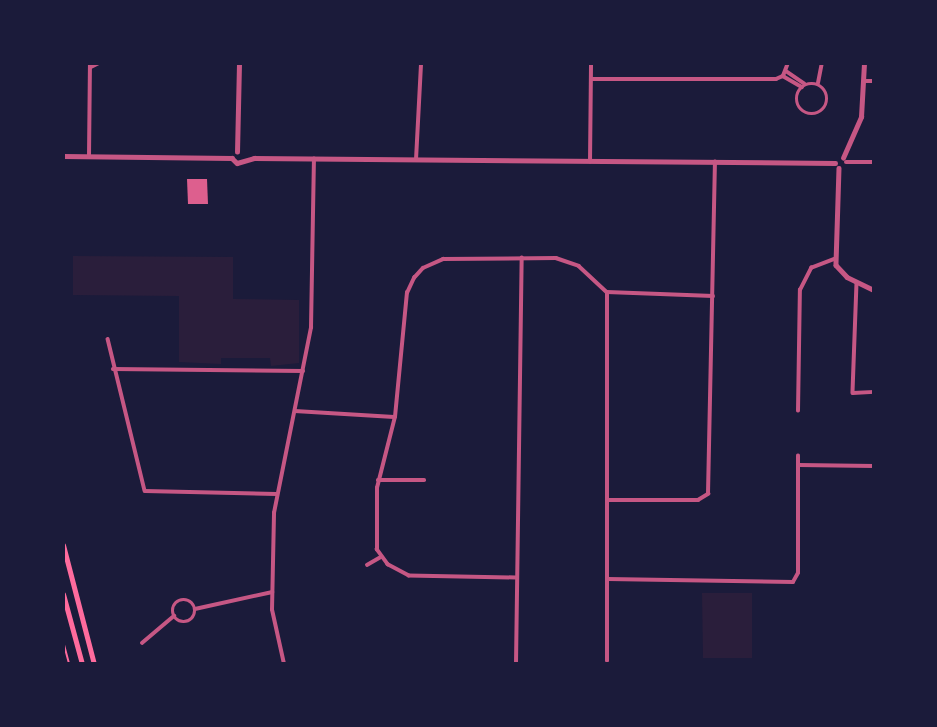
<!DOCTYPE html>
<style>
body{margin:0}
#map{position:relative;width:937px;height:727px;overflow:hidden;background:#1b1b3a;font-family:Jost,sans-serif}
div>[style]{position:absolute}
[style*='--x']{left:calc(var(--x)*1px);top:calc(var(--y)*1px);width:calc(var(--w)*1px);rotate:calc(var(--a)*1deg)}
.green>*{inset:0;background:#2a1e3b}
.building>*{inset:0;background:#dd5f8e}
.path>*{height:2px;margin:-1px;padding:0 1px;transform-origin:1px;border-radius:1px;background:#ff6b9d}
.minor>*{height:3.5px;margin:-1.75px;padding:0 1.75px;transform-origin:1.75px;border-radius:1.75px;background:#c65784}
.minor>.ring{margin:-1.75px;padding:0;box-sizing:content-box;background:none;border:3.5px solid #c65784;border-radius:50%}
.tertiary>*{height:4.5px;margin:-2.25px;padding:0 2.25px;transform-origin:2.25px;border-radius:2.25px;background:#c65784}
.primary>*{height:5px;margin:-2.5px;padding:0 2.5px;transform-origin:2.5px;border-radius:2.5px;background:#ff6b9d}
span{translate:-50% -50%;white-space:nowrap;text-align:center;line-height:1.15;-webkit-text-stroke:6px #1b1b3a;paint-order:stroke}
.frame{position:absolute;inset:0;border:65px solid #1b1b3a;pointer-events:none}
</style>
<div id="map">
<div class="green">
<i style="clip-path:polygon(73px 256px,233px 257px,233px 299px,299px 300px,299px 363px,271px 366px,270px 358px,221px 358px,221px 364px,179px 362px,179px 296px,73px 295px)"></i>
<i style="clip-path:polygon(702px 593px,752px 593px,752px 658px,703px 658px)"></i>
</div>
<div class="building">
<i style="clip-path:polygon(187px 179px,207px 179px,208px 204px,188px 204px)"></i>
</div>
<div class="path">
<i style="--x:63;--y:641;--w:24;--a:75"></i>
</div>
<div class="minor">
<i style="--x:91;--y:67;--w:9;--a:-27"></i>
<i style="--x:786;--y:71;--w:22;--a:34"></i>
<i style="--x:783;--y:76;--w:22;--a:30"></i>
<i style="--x:591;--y:79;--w:185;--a:0"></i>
<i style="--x:776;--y:79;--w:8;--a:-23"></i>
<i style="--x:783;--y:76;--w:14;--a:-69"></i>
<i style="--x:864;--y:81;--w:10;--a:0"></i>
<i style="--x:818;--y:83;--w:20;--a:-79"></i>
<i class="ring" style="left:797px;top:84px;width:26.5px;height:26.5px"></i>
<i style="--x:89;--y:156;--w:93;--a:-89.4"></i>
<i style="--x:416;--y:160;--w:97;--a:-87"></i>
<i style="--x:590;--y:162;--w:99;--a:-89.4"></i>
<i style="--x:857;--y:283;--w:110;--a:92.1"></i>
<i style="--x:853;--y:393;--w:21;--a:-3"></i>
<i style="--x:108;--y:339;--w:156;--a:76.3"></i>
<i style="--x:145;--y:491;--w:131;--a:1.3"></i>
<i style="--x:113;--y:369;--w:190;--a:0.6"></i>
<i style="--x:295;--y:411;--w:99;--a:3.5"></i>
<i style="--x:798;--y:411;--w:121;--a:-89.1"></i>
<i style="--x:800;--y:290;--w:25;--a:-63"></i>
<i style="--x:811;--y:268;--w:26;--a:-21"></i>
<i style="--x:799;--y:465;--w:75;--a:0.8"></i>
<i style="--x:378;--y:480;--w:46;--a:0"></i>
<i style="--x:608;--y:500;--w:90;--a:0"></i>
<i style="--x:698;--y:500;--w:12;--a:-31"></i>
<i style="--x:708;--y:494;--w:332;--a:-88.8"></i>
<i style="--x:367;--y:565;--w:16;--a:-30"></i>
<i style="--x:516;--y:578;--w:107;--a:-178.9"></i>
<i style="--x:409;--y:576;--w:24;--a:-152"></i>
<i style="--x:388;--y:565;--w:19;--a:-126"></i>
<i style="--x:377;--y:550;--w:62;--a:-90"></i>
<i style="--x:377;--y:488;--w:73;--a:-75.8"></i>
<i style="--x:395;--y:417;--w:125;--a:-84.5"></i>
<i style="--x:407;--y:293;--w:17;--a:-65"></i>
<i style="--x:414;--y:278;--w:13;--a:-48"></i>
<i style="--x:423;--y:268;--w:22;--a:-24"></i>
<i style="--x:443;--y:259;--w:113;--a:-0.5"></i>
<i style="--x:556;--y:258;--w:24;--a:19"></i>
<i style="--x:579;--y:266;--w:38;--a:43"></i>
<i style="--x:607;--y:292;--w:106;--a:2.2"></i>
<i style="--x:608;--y:579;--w:185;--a:0.9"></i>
<i style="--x:793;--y:582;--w:10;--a:-61"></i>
<i style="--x:798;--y:573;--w:117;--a:-90"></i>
<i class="ring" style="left:173px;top:600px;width:18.5px;height:18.5px"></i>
<i style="--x:195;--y:609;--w:79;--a:-12.4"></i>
<i style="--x:142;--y:643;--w:42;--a:-40.2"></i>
<i style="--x:607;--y:661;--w:368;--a:-90"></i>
<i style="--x:284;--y:664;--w:55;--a:-102.5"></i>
<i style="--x:272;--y:610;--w:97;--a:-88.8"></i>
<i style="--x:274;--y:513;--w:189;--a:-78.7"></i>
<i style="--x:311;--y:328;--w:169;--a:-89"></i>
<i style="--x:516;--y:664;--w:406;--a:-89.2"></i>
</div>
<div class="tertiary">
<i style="--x:237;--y:152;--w:89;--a:-88.7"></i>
<i style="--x:63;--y:156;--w:169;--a:0.7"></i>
<i style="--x:232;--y:158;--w:7;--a:45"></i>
<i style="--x:237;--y:163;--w:18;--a:-16"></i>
<i style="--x:254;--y:158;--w:581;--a:0.49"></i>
<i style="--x:843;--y:158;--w:45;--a:-66.3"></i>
<i style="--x:861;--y:117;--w:54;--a:-86.8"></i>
<i style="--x:846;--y:162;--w:28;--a:0"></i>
<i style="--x:839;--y:168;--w:97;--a:91.8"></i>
<i style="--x:836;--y:265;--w:16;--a:47"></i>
<i style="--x:847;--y:277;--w:30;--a:26"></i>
<i style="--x:602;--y:664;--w:11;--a:0"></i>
</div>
<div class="primary">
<i style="--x:63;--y:545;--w:123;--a:75.4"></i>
<i style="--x:63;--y:594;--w:73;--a:74.8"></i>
</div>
<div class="frame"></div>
</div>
